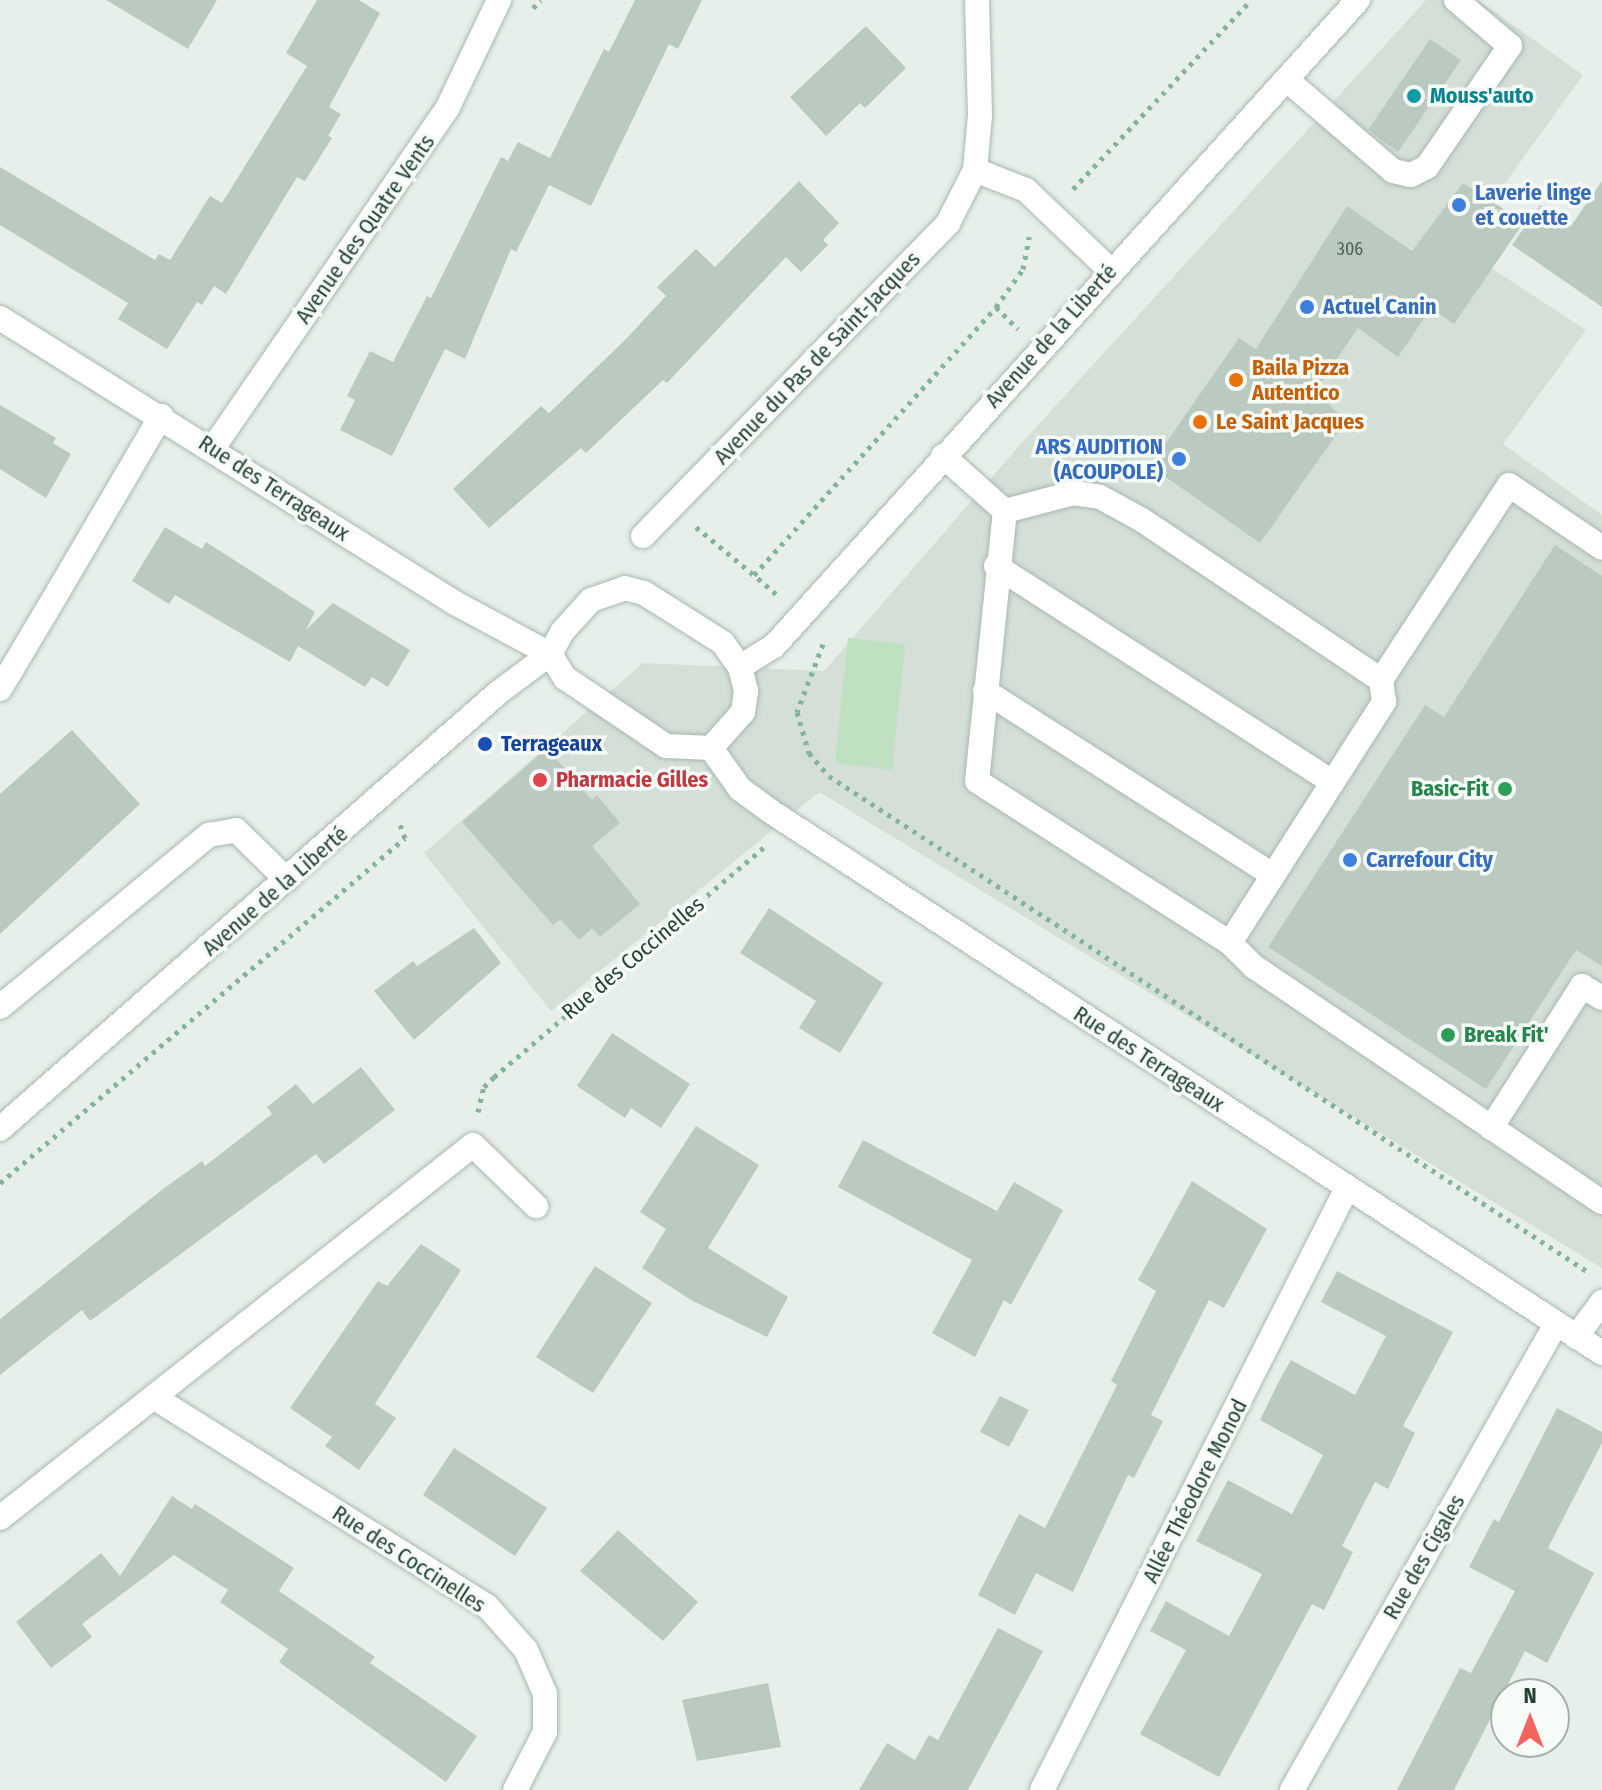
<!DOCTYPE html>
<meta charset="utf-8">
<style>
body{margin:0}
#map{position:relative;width:1602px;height:1790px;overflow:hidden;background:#e6efe9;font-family:"Fira Sans Condensed",sans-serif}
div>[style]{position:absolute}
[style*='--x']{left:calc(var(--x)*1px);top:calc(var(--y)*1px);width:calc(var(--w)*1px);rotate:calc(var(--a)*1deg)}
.built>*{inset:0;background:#d4dfd7}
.green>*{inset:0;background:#bfe0c1}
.building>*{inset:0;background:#bbcac1}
.path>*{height:5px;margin-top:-2.5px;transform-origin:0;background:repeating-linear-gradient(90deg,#86b39b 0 4px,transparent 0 10px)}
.roads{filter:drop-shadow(0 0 2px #a8b8af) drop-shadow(0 0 2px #a8b8af)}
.lane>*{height:24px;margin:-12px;padding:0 12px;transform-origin:12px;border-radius:12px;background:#fff}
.street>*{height:24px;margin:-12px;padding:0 12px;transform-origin:12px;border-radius:12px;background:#fff}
.secondary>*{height:24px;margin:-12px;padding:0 12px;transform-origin:12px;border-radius:12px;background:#fff}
.dots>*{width:22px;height:22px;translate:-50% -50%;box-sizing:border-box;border:4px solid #f7fbf8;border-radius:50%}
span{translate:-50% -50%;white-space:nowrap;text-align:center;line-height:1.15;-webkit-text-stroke:7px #f7fbf8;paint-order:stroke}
.number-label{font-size:18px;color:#4a6456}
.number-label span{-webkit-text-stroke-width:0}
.culture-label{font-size:22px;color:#0d838f;font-weight:700}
.left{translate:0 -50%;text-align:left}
.shop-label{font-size:22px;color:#366cbe;font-weight:700}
.right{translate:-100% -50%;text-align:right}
.street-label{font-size:22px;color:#244233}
.food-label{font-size:22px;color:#c56008;font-weight:700}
.transit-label{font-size:22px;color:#164399;font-weight:700}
.health-label{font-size:22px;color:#be3a42;font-weight:700}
.leisure-label{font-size:22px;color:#27864d;font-weight:700}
.north{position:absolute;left:1490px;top:1678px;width:80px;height:80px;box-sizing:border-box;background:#f7fbf8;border:2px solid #a3b1a9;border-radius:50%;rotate:0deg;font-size:22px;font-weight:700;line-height:32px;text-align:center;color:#244233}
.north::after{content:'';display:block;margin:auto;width:28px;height:36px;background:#f36360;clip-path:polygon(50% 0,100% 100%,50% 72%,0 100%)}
</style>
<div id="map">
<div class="built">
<i style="clip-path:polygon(1426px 0,1478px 0,1583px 75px,1459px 247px,1586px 330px,1503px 444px,1602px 515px,1602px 1268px,819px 792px,551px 1011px,424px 853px,643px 663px,824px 671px,1018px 447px)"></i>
</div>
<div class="green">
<i style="clip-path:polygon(848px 638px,905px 644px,892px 770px,835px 763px)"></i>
</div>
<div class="building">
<i style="clip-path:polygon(106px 0,217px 0,188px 49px)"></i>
<i style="clip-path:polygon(317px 0,359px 0,380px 13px,329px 107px,341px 114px,328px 136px,332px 138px,305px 181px,297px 177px,226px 294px,214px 286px,202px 305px,197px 302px,167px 349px,118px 319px,128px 303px,0 225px,0 167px,155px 260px,159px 254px,170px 260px,210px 196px,222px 203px,307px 66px,286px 53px)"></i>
<i style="clip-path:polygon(635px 0,702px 0,678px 49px,669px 44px,591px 206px,549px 185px,516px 252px,511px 249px,465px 359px,445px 349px,392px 456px,340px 430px,355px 400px,347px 396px,370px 351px,393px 362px,427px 296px,431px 298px,501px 157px,508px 161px,518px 142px,550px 158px,604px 49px,609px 52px)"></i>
<i style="clip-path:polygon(866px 26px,906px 68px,865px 108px,860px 103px,826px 136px,790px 97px)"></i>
<i style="clip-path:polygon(1430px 39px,1461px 60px,1398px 152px,1368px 130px)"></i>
<i style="clip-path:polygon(799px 181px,839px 223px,823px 240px,828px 245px,801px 272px,786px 257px,667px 383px,663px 380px,586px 453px,581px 448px,489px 528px,453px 489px,541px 406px,549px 413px,625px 340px,666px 296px,657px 287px,696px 249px,715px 267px)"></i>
<i style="clip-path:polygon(1602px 181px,1602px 307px,1512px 245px,1540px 205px,1571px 226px)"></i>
<i style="clip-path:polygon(1463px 183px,1524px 222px,1454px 324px,1431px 308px,1398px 357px,1358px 328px,1315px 391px,1346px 421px,1260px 543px,1150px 466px,1239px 338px,1256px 349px,1347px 206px,1412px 251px)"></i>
<i style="clip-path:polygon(0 405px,56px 438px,53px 443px,71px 454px,46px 498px,0 469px)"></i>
<i style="clip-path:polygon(165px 527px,202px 549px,206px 542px,315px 612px,306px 630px,333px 603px,410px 650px,388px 687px,372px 677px,365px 687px,298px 646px,290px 662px,175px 595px,169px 604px,132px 581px)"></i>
<i style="clip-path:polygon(1555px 545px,1602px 576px,1602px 966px,1576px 950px,1486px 1089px,1268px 947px,1425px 705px,1444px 717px)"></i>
<i style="clip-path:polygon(72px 730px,140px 804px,0 934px,0 794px)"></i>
<i style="clip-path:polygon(547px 748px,592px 800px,597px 795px,620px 823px,592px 846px,640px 904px,600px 937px,592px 928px,579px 940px,560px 919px,553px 925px,462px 822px)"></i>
<i style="clip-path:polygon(769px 908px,883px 983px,840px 1053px,799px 1028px,816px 1001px,740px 953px)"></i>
<i style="clip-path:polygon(474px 928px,501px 963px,414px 1040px,374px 991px,413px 961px,417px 966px)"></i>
<i style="clip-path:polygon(612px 1033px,690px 1084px,661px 1128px,631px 1108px,625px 1118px,577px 1086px)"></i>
<i style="clip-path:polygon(361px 1067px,395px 1110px,324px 1164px,316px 1154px,90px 1321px,82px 1310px,0 1375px,0 1319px,163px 1189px,202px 1161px,205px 1166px,272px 1114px,267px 1107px,296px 1084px,313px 1104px)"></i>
<i style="clip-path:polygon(696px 1126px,759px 1165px,708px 1248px,788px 1297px,767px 1337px,691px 1300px,642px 1268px,666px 1229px,640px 1212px)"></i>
<i style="clip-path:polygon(863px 1140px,997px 1211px,1014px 1182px,1063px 1210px,1011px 1305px,1004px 1300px,975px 1357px,932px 1333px,972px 1260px,838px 1187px)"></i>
<i style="clip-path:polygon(1192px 1181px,1267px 1229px,1224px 1308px,1209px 1300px,1151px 1415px,1163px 1421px,1134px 1478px,1128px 1475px,1073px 1592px,1036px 1573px,1015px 1615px,978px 1595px,1019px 1514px,1045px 1528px,1117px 1385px,1111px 1381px,1156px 1291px,1138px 1280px)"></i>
<i style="clip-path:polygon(421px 1244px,461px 1270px,375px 1404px,396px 1418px,359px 1470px,325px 1446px,332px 1437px,290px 1408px,378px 1281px,387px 1286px)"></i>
<i style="clip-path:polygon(595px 1266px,652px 1303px,593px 1393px,536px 1357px)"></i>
<i style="clip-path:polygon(1337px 1271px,1453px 1332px,1403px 1426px,1415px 1433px,1388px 1489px,1375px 1482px,1342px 1546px,1353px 1552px,1324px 1610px,1312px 1604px,1219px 1777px,1140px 1734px,1186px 1650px,1150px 1631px,1166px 1601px,1229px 1636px,1262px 1574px,1196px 1541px,1228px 1480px,1292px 1514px,1323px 1455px,1260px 1420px,1279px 1381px,1291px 1360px,1355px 1395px,1386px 1336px,1321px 1302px)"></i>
<i style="clip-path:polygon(1000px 1396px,1029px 1410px,1009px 1447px,980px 1432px)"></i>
<i style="clip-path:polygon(1557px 1408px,1602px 1432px,1602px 1443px,1548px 1548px,1594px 1573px,1547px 1663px,1525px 1651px,1454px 1790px,1397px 1790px,1460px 1668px,1471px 1673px,1515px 1591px,1469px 1567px,1494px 1519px,1499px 1522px)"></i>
<i style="clip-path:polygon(454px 1448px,547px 1508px,515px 1556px,423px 1495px)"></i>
<i style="clip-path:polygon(172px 1496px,192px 1509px,195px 1504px,294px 1568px,279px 1591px,375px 1657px,370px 1663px,477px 1736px,446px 1782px,279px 1662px,288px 1649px,220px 1602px,228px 1590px,174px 1555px,82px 1624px,92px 1637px,51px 1668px,16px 1622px,101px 1553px,120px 1576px)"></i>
<i style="clip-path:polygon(618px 1530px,698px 1602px,663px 1641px,580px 1571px)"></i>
<i style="clip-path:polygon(998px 1628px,1043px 1651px,968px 1790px,859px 1790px,887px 1743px,915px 1760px,929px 1735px,938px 1740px)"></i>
<i style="clip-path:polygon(768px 1683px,781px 1747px,697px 1761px,682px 1700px)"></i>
</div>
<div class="path">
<i style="--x:533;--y:8;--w:11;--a:-45"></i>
<i style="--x:1073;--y:189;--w:260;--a:-46.7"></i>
<i style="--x:996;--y:307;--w:31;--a:45"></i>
<i style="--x:696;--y:527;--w:75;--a:39.6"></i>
<i style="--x:776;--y:594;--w:29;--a:-139"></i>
<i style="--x:754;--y:575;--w:361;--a:-47.9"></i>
<i style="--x:996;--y:307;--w:47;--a:-54.6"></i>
<i style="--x:1023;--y:269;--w:33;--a:-79"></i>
<i style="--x:823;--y:644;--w:73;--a:110.9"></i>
<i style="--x:797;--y:712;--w:43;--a:73.7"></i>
<i style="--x:809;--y:753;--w:30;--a:49"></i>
<i style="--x:829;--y:776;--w:907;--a:33.16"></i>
<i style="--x:478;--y:1112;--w:26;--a:-77"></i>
<i style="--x:484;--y:1087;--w:14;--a:-45"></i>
<i style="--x:494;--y:1077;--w:355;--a:-40.4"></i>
<i style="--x:0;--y:1183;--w:532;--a:-40.43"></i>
<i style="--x:405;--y:838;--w:15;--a:-110"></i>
</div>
<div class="roads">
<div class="lane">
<i style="--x:1287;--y:80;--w:140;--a:40.6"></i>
<i style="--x:1393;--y:171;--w:18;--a:13"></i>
<i style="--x:1411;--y:175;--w:18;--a:-27"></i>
<i style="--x:1427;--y:167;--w:147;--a:-55.6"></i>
<i style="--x:1510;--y:46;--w:71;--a:-139.6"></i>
<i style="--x:943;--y:456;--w:83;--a:41.6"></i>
<i style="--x:1073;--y:493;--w:27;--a:8"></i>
<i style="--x:1100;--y:497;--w:48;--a:28.7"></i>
<i style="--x:1142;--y:520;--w:288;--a:33.8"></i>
<i style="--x:1381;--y:680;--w:22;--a:82"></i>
<i style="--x:1384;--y:702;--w:286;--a:122.6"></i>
<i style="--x:1230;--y:943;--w:300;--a:-147.4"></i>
<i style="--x:977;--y:781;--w:271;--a:-84.1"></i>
<i style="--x:1005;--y:511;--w:70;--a:-14.8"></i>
<i style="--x:996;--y:566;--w:399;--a:32.7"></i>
<i style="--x:1381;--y:680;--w:233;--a:-56.7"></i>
<i style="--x:1509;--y:485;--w:112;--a:34.1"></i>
<i style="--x:0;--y:689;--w:115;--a:-59.2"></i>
<i style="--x:985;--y:691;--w:342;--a:32.6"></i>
<i style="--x:1230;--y:943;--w:33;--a:45"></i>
<i style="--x:1253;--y:966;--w:421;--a:34.1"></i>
<i style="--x:0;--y:1007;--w:271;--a:-39.5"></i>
<i style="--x:209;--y:835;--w:27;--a:-10"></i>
<i style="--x:236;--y:830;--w:71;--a:44.4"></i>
<i style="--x:1491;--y:1128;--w:169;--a:-57.3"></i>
<i style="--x:1582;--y:986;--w:23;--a:31"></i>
<i style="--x:1576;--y:1337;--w:44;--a:-53.4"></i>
</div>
<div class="street">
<i style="--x:977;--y:0;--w:115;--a:88.5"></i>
<i style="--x:980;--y:115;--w:55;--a:95.2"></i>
<i style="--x:975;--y:170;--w:55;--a:21.4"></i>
<i style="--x:1026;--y:190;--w:117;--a:43.6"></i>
<i style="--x:0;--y:318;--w:537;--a:32.06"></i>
<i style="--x:455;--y:603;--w:108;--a:28.2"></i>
<i style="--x:213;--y:448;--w:414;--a:-55.4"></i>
<i style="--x:448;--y:107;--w:119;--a:-64.5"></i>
<i style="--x:643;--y:536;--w:437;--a:-45.7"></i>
<i style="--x:948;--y:223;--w:59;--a:-63"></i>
<i style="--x:59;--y:590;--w:202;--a:-59.6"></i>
<i style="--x:711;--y:748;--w:50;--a:54.7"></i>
<i style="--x:740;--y:789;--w:37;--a:36"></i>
<i style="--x:770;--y:811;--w:993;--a:33.08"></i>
<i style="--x:155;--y:1398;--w:392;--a:32.1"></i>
<i style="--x:487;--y:1606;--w:59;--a:48.4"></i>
<i style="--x:526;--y:1650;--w:48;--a:66.6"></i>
<i style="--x:545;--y:1694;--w:38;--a:90"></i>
<i style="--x:545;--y:1732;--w:65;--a:117.3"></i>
<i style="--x:0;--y:1518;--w:602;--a:-38.26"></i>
<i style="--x:473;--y:1145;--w:88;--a:44.1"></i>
<i style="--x:1042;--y:1790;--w:673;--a:-63.13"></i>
<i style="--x:1292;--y:1790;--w:536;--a:-60.47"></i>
</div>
<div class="secondary">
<i style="--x:740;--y:667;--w:40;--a:-32"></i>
<i style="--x:774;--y:646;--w:871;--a:-47.89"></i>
<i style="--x:0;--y:1129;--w:663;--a:-41.21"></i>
<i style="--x:499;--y:692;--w:64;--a:-36.7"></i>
<i style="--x:550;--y:654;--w:25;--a:-61"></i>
<i style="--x:562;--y:632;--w:43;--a:-47.8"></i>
<i style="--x:591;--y:600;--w:36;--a:-19"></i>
<i style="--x:625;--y:588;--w:20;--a:15"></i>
<i style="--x:644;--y:593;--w:93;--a:32.3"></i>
<i style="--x:723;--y:643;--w:29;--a:55"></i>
<i style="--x:740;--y:667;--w:25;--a:76"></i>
<i style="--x:746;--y:691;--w:21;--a:98"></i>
<i style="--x:743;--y:712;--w:48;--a:131.6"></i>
<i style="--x:711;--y:748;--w:45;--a:-177.5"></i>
<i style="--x:666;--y:746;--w:122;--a:-146"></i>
<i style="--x:565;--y:678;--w:28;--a:-122"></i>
</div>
</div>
<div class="dots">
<i style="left:1414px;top:96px;background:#0f9aa8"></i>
<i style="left:1459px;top:205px;background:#3f7fe0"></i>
<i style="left:1307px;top:307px;background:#3f7fe0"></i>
<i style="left:1236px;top:380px;background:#e8710a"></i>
<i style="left:1200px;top:422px;background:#e8710a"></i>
<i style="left:1179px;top:459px;background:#3f7fe0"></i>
<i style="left:485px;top:744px;background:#1a4fb4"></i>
<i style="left:540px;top:780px;background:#e0444e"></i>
<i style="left:1505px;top:789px;background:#2e9e5b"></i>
<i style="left:1350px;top:860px;background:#3f7fe0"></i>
<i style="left:1448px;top:1035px;background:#2e9e5b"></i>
</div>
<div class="number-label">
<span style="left:1350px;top:249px">306</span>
</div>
<div class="culture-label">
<span class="left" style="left:1430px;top:96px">Mouss'auto</span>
</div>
<div class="shop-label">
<span class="left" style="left:1475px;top:205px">Laverie linge<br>et couette</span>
<span class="left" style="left:1323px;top:307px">Actuel Canin</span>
<span class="right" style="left:1163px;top:459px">ARS AUDITION<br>(ACOUPOLE)</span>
<span class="left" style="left:1366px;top:860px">Carrefour City</span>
</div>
<div class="street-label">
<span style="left:365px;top:229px;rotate:-55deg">Avenue des Quatre Vents</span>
<span style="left:1051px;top:336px;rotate:-48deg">Avenue de la Liberté</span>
<span style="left:817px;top:358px;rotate:-46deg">Avenue du Pas de Saint-Jacques</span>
<span style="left:274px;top:488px;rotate:33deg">Rue des Terrageaux</span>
<span style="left:275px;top:891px;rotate:-41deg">Avenue de la Liberté</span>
<span style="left:633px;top:958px;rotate:-40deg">Rue des Coccinelles</span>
<span style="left:1149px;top:1059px;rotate:33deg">Rue des Terrageaux</span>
<span style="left:1195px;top:1491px;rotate:-63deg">Allée Théodore Monod</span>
<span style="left:1424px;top:1557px;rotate:-60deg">Rue des Cigales</span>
<span style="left:409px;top:1559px;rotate:33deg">Rue des Coccinelles</span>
</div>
<div class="food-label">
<span class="left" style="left:1252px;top:380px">Baila Pizza<br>Autentico</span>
<span class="left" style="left:1216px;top:422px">Le Saint Jacques</span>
</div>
<div class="transit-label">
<span class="left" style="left:501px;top:744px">Terrageaux</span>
</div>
<div class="health-label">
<span class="left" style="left:556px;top:780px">Pharmacie Gilles</span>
</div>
<div class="leisure-label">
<span class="right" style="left:1489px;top:789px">Basic-Fit</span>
<span class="left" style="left:1464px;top:1035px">Break Fit'</span>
</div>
<div class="north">N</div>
</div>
